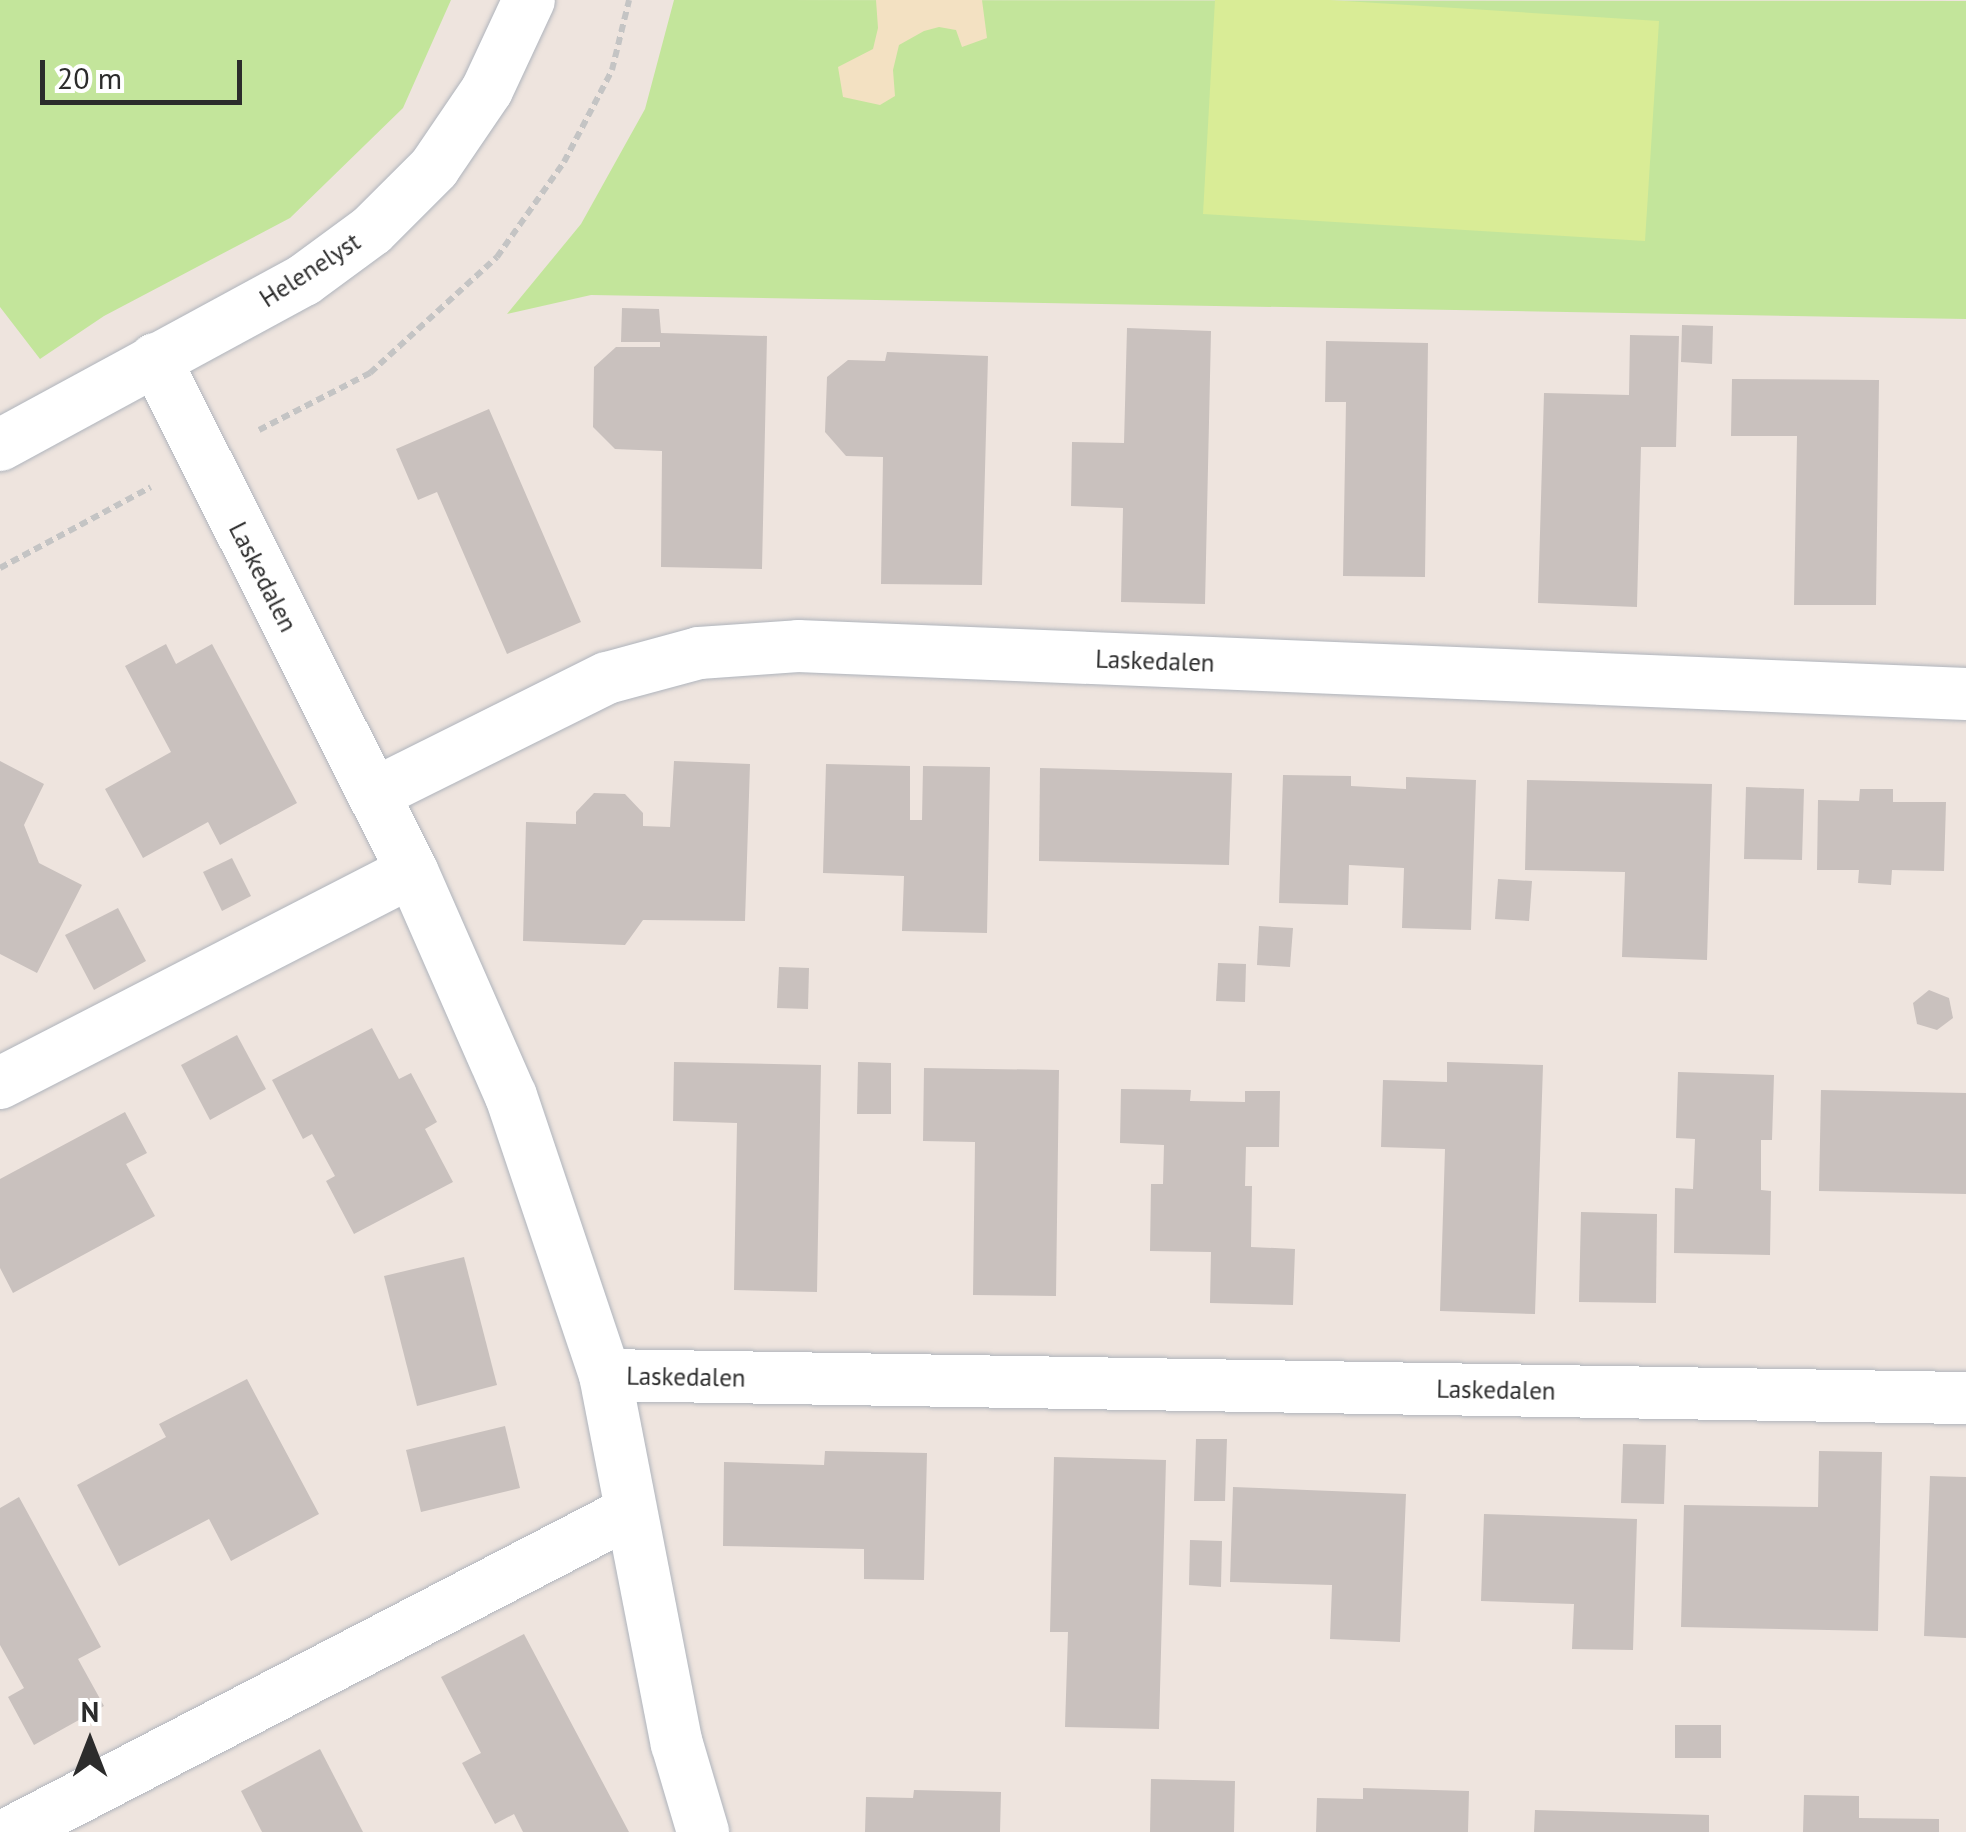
<!DOCTYPE html>
<style>
body{margin:0}
#map{position:relative;width:1966px;height:1832px;overflow:hidden;background:#eee4de;font-family:"PT Sans",sans-serif}
div>[style]{position:absolute}
[style*='--x']{left:calc(var(--x)*1px);top:calc(var(--y)*1px);width:calc(var(--w)*1px);rotate:calc(var(--a)*1deg)}
.green>*{inset:0;background:#c3e59b}
.sand>*{inset:0;background:#f3e1c2}
.pitch>*{inset:0;background:#d9ec96}
.building>*{inset:0;background:#c9c1be}
.path>*{height:6px;margin-top:-3px;transform-origin:0;background:repeating-linear-gradient(90deg,#c4c4c4 0 8px,transparent 0 13px)}
.roads{filter:drop-shadow(0 0 2px #afb4bc) drop-shadow(0 0 2px #afb4bc)}
.minor>*{height:52px;margin:-26px;padding:0 26px;transform-origin:26px;border-radius:26px;background:#fff}
span{translate:-50% -50%;white-space:nowrap;text-align:center;line-height:1.15;-webkit-text-stroke:9px #fff;paint-order:stroke}
.street-label{font-size:25px;color:#2c2c2c}
.north{position:absolute;left:40px;top:1692px;width:100px;height:100px;-webkit-text-stroke:8px #fff;paint-order:stroke;rotate:0deg;font-size:28px;font-weight:700;line-height:40px;text-align:center;color:#2c2c2c}
.north::after{content:'';display:block;margin:auto;width:35px;height:45px;background:#2c2c2c;clip-path:polygon(50% 0,100% 100%,50% 72%,0 100%)}
.scale{position:absolute;left:40px;top:60px;width:202px;height:45px;box-sizing:border-box;border:5px solid #2c2c2c;border-top:0;padding-left:12px;font-size:30px;line-height:35px;white-space:nowrap;color:#2c2c2c;-webkit-text-stroke:8px #fff;paint-order:stroke}
</style>
<div id="map">
<div class="green">
<i style="clip-path:polygon(0 0,451px 0,403px 108px,290px 218px,104px 316px,40px 359px,0 307px)"></i>
<i style="clip-path:polygon(674px 0,1966px 1px,1966px 319px,591px 295px,507px 314px,581px 224px,645px 109px)"></i>
</div>
<div class="sand">
<i style="clip-path:polygon(876px 0,982px 0,987px 38px,962px 47px,956px 30px,939px 27px,924px 31px,899px 45px,893px 70px,895px 96px,880px 105px,843px 97px,838px 67px,873px 49px,878px 28px)"></i>
</div>
<div class="pitch">
<i style="clip-path:polygon(1215px 0,1329px 0,1659px 21px,1645px 241px,1203px 214px)"></i>
</div>
<div class="building">
<i style="clip-path:polygon(622px 308px,659px 309px,661px 333px,767px 336px,762px 569px,661px 567px,662px 451px,615px 449px,593px 427px,594px 367px,616px 347px,660px 347px,660px 342px,621px 342px)"></i>
<i style="clip-path:polygon(1682px 325px,1713px 326px,1712px 364px,1681px 362px)"></i>
<i style="clip-path:polygon(1127px 328px,1211px 331px,1205px 604px,1121px 602px,1123px 508px,1071px 506px,1072px 442px,1124px 443px)"></i>
<i style="clip-path:polygon(1630px 335px,1679px 336px,1676px 447px,1641px 447px,1637px 607px,1538px 603px,1544px 393px,1629px 395px)"></i>
<i style="clip-path:polygon(1326px 341px,1428px 343px,1425px 577px,1343px 576px,1346px 402px,1325px 402px)"></i>
<i style="clip-path:polygon(887px 352px,988px 356px,982px 585px,881px 584px,883px 457px,846px 456px,825px 432px,827px 377px,848px 360px,885px 361px)"></i>
<i style="clip-path:polygon(1732px 379px,1879px 380px,1876px 605px,1794px 605px,1797px 436px,1731px 436px)"></i>
<i style="clip-path:polygon(489px 409px,581px 622px,507px 654px,437px 492px,418px 500px,396px 449px)"></i>
<i style="clip-path:polygon(166px 644px,176px 664px,212px 644px,297px 803px,220px 845px,208px 822px,143px 858px,105px 789px,171px 752px,125px 666px)"></i>
<i style="clip-path:polygon(0 761px,44px 784px,24px 825px,39px 863px,82px 885px,37px 973px,0 954px)"></i>
<i style="clip-path:polygon(674px 761px,750px 764px,745px 921px,643px 920px,625px 945px,523px 941px,526px 822px,576px 824px,576px 812px,594px 793px,625px 794px,643px 813px,643px 826px,670px 827px)"></i>
<i style="clip-path:polygon(826px 764px,910px 766px,910px 820px,922px 820px,923px 766px,990px 767px,987px 933px,902px 931px,904px 876px,823px 873px)"></i>
<i style="clip-path:polygon(1040px 768px,1232px 773px,1229px 865px,1039px 861px)"></i>
<i style="clip-path:polygon(1283px 775px,1351px 776px,1351px 786px,1406px 789px,1406px 777px,1476px 780px,1471px 930px,1402px 928px,1404px 868px,1349px 865px,1348px 905px,1279px 903px)"></i>
<i style="clip-path:polygon(1527px 780px,1712px 784px,1707px 960px,1622px 957px,1625px 872px,1525px 870px)"></i>
<i style="clip-path:polygon(1746px 787px,1804px 789px,1802px 860px,1744px 859px)"></i>
<i style="clip-path:polygon(1860px 789px,1893px 789px,1893px 802px,1946px 802px,1944px 871px,1892px 870px,1891px 885px,1858px 883px,1859px 870px,1817px 870px,1818px 800px,1859px 801px)"></i>
<i style="clip-path:polygon(232px 858px,251px 896px,222px 911px,203px 872px)"></i>
<i style="clip-path:polygon(1498px 879px,1532px 881px,1529px 921px,1495px 919px)"></i>
<i style="clip-path:polygon(118px 908px,146px 961px,94px 990px,65px 935px)"></i>
<i style="clip-path:polygon(1259px 926px,1293px 928px,1290px 967px,1257px 965px)"></i>
<i style="clip-path:polygon(1218px 963px,1246px 964px,1245px 1002px,1216px 1001px)"></i>
<i style="clip-path:polygon(779px 967px,809px 968px,808px 1009px,777px 1008px)"></i>
<i style="clip-path:polygon(1929px 990px,1949px 998px,1953px 1018px,1937px 1030px,1917px 1024px,1913px 1003px)"></i>
<i style="clip-path:polygon(372px 1028px,399px 1079px,411px 1073px,437px 1122px,425px 1129px,453px 1182px,354px 1234px,326px 1181px,335px 1176px,312px 1134px,303px 1139px,272px 1080px)"></i>
<i style="clip-path:polygon(237px 1035px,266px 1089px,210px 1120px,181px 1065px)"></i>
<i style="clip-path:polygon(674px 1062px,821px 1065px,817px 1292px,734px 1290px,737px 1123px,673px 1121px)"></i>
<i style="clip-path:polygon(858px 1062px,891px 1063px,891px 1114px,857px 1114px)"></i>
<i style="clip-path:polygon(1447px 1062px,1543px 1065px,1535px 1314px,1440px 1311px,1445px 1149px,1381px 1147px,1383px 1080px,1447px 1082px)"></i>
<i style="clip-path:polygon(924px 1068px,1059px 1070px,1056px 1296px,973px 1295px,975px 1142px,923px 1141px)"></i>
<i style="clip-path:polygon(1678px 1072px,1774px 1075px,1772px 1140px,1761px 1140px,1761px 1190px,1771px 1191px,1770px 1255px,1674px 1253px,1675px 1188px,1693px 1189px,1695px 1139px,1676px 1138px)"></i>
<i style="clip-path:polygon(1121px 1089px,1191px 1090px,1190px 1101px,1245px 1102px,1245px 1091px,1280px 1091px,1279px 1147px,1246px 1147px,1245px 1186px,1252px 1186px,1251px 1247px,1295px 1249px,1293px 1305px,1210px 1303px,1211px 1252px,1150px 1251px,1151px 1184px,1163px 1184px,1164px 1145px,1120px 1143px)"></i>
<i style="clip-path:polygon(1821px 1090px,1966px 1093px,1966px 1194px,1819px 1191px)"></i>
<i style="clip-path:polygon(125px 1112px,147px 1153px,126px 1164px,155px 1216px,13px 1293px,0 1268px,0 1179px)"></i>
<i style="clip-path:polygon(1581px 1212px,1657px 1214px,1656px 1303px,1579px 1302px)"></i>
<i style="clip-path:polygon(464px 1257px,497px 1385px,417px 1406px,384px 1276px)"></i>
<i style="clip-path:polygon(247px 1379px,319px 1514px,231px 1561px,209px 1519px,119px 1566px,77px 1485px,166px 1437px,159px 1424px)"></i>
<i style="clip-path:polygon(505px 1426px,520px 1488px,421px 1512px,406px 1450px)"></i>
<i style="clip-path:polygon(1196px 1439px,1227px 1439px,1225px 1501px,1194px 1501px)"></i>
<i style="clip-path:polygon(1623px 1444px,1666px 1445px,1664px 1504px,1621px 1503px)"></i>
<i style="clip-path:polygon(825px 1451px,927px 1453px,924px 1580px,864px 1579px,864px 1549px,723px 1546px,724px 1462px,824px 1465px)"></i>
<i style="clip-path:polygon(1819px 1451px,1882px 1452px,1878px 1631px,1681px 1627px,1684px 1505px,1818px 1507px)"></i>
<i style="clip-path:polygon(1054px 1457px,1166px 1460px,1159px 1729px,1065px 1727px,1068px 1632px,1050px 1632px)"></i>
<i style="clip-path:polygon(1930px 1476px,1966px 1477px,1966px 1638px,1924px 1636px)"></i>
<i style="clip-path:polygon(1233px 1487px,1406px 1494px,1400px 1642px,1330px 1639px,1332px 1585px,1230px 1582px)"></i>
<i style="clip-path:polygon(19px 1497px,101px 1647px,78px 1659px,104px 1706px,34px 1745px,8px 1697px,24px 1688px,0 1645px,0 1508px)"></i>
<i style="clip-path:polygon(1484px 1514px,1637px 1519px,1633px 1650px,1572px 1649px,1574px 1604px,1481px 1601px)"></i>
<i style="clip-path:polygon(1190px 1540px,1222px 1541px,1221px 1587px,1189px 1585px)"></i>
<i style="clip-path:polygon(524px 1634px,629px 1832px,523px 1832px,514px 1814px,495px 1824px,462px 1763px,481px 1753px,441px 1677px)"></i>
<i style="clip-path:polygon(1675px 1725px,1721px 1725px,1721px 1758px,1675px 1758px)"></i>
<i style="clip-path:polygon(320px 1749px,363px 1832px,262px 1832px,241px 1791px)"></i>
<i style="clip-path:polygon(1151px 1779px,1235px 1781px,1234px 1832px,1150px 1832px)"></i>
<i style="clip-path:polygon(1363px 1788px,1469px 1791px,1468px 1832px,1316px 1832px,1317px 1798px,1363px 1799px)"></i>
<i style="clip-path:polygon(914px 1790px,1001px 1792px,1000px 1832px,865px 1832px,866px 1797px,913px 1798px)"></i>
<i style="clip-path:polygon(1804px 1795px,1859px 1796px,1859px 1818px,1939px 1819px,1939px 1832px,1803px 1832px)"></i>
<i style="clip-path:polygon(1535px 1810px,1709px 1815px,1709px 1832px,1534px 1832px)"></i>
</div>
<div class="path">
<i style="--x:259;--y:430;--w:125;--a:-27.2"></i>
<i style="--x:370;--y:373;--w:172;--a:-42.4"></i>
<i style="--x:497;--y:257;--w:116;--a:-54.8"></i>
<i style="--x:564;--y:162;--w:104;--a:-62.4"></i>
<i style="--x:612;--y:70;--w:72;--a:-76.3"></i>
<i style="--x:0;--y:568;--w:171;--a:-28.2"></i>
</div>
<div class="roads">
<div class="minor">
<i style="--x:155;--y:359;--w:573;--a:63.35"></i>
<i style="--x:412;--y:871;--w:246;--a:66.3"></i>
<i style="--x:511;--y:1096;--w:294;--a:71.4"></i>
<i style="--x:605;--y:1375;--w:376;--a:79"></i>
<i style="--x:677;--y:1744;--w:92;--a:73.5"></i>
<i style="--x:0;--y:445;--w:346;--a:-28.5"></i>
<i style="--x:304;--y:280;--w:84;--a:-36.3"></i>
<i style="--x:372;--y:230;--w:88;--a:-45"></i>
<i style="--x:434;--y:168;--w:94;--a:-55.8"></i>
<i style="--x:487;--y:90;--w:99;--a:-65"></i>
<i style="--x:374;--y:794;--w:260;--a:-26.5"></i>
<i style="--x:607;--y:678;--w:95;--a:-15.2"></i>
<i style="--x:699;--y:653;--w:99;--a:-4"></i>
<i style="--x:798;--y:646;--w:1169;--a:2.35"></i>
<i style="--x:0;--y:1083;--w:463;--a:-27.2"></i>
<i style="--x:605;--y:1375;--w:1361;--a:0.97"></i>
<i style="--x:12;--y:1832;--w:696;--a:-27.38"></i>
</div>
</div>
<div class="street-label">
<span style="left:310px;top:270px;rotate:-33deg">Helenelyst</span>
<span style="left:263px;top:577px;rotate:63deg">Laskedalen</span>
<span style="left:1155px;top:661px;rotate:2deg">Laskedalen</span>
<span style="left:686px;top:1377px;rotate:1deg">Laskedalen</span>
<span style="left:1496px;top:1390px;rotate:1deg">Laskedalen</span>
</div>
<div class="north">N</div>
<div class="scale">20 m</div>
</div>
